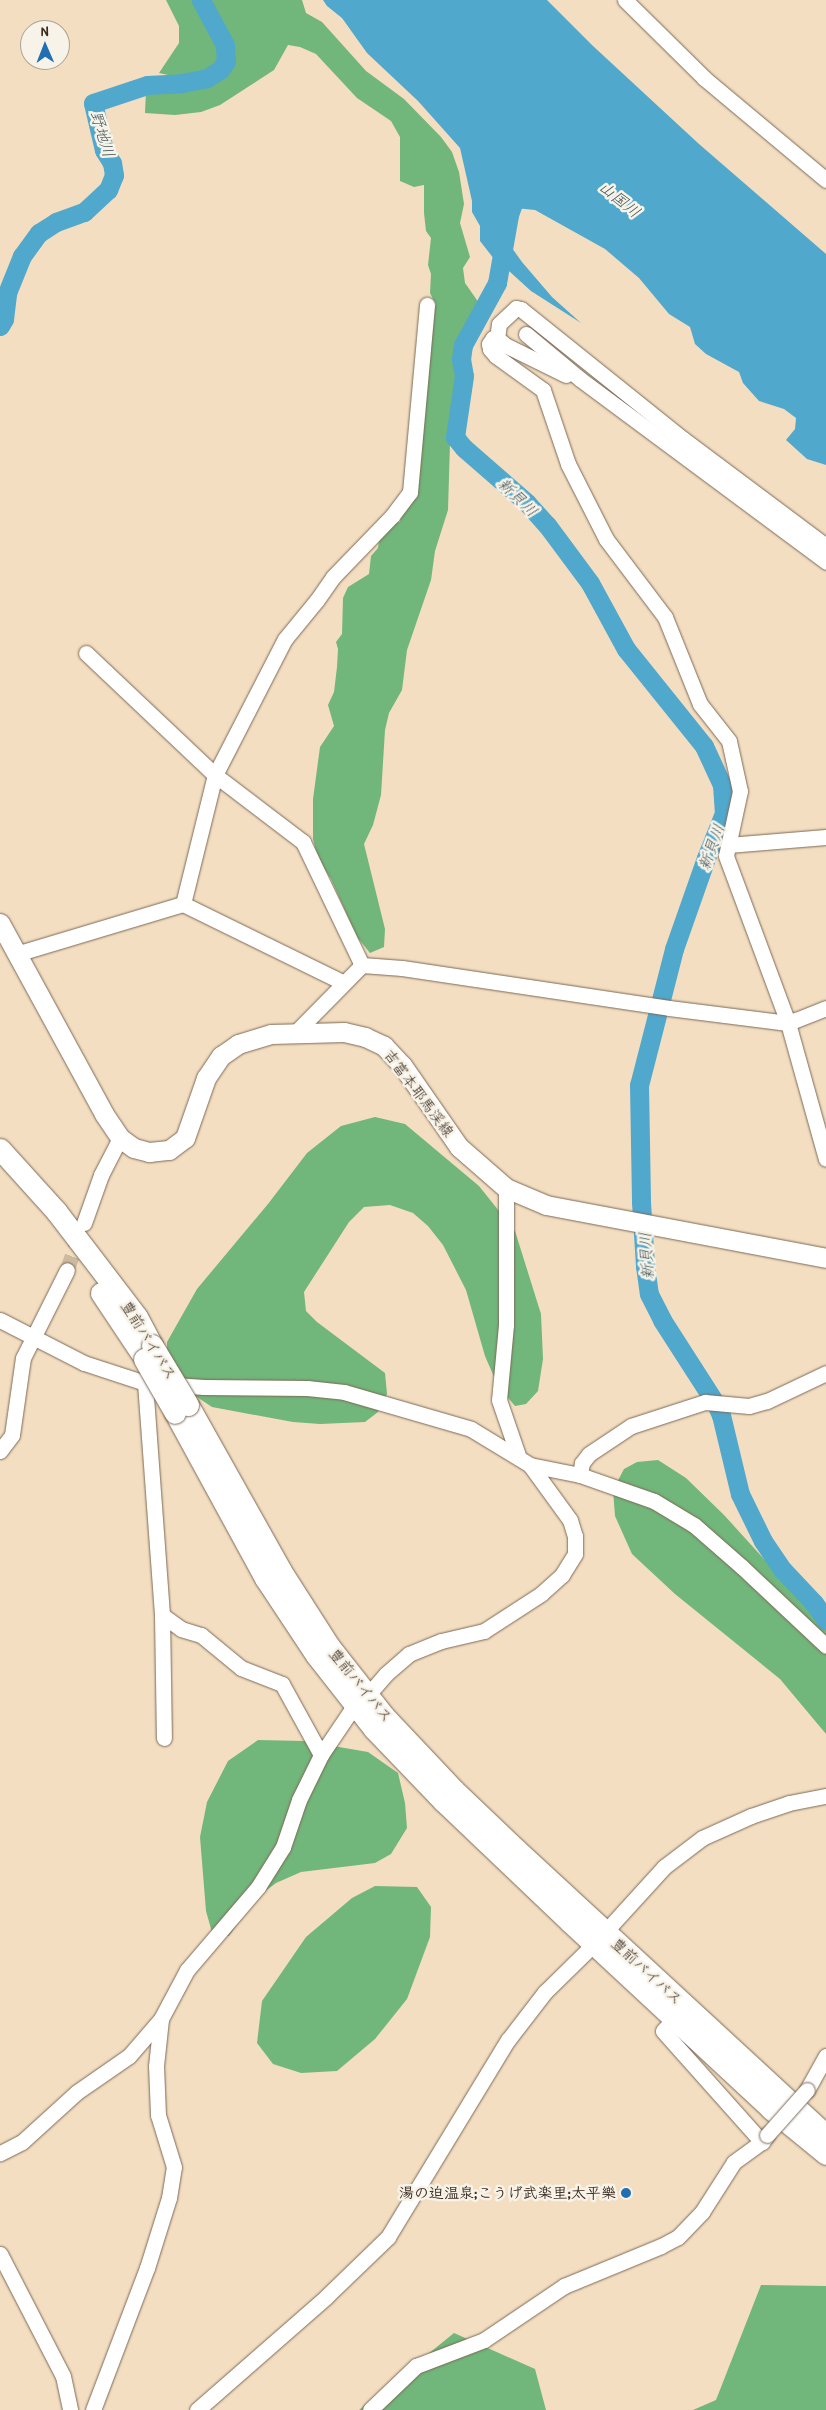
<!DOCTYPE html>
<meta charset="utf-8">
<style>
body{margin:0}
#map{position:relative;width:826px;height:2410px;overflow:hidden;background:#f4dec1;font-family:"Patrick Hand","Klee One",sans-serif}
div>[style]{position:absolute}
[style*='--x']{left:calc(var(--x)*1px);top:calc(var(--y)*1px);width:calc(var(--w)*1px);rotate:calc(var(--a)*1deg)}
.forest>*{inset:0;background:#71b67a}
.water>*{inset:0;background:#50a8cd}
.river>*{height:19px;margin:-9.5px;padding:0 9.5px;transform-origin:9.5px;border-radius:9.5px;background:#50a8cd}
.minor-tunnel>*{height:15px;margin-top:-7.5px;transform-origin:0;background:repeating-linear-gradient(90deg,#cfbaa0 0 15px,transparent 0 23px)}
.roads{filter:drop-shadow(0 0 1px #7c6957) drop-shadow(0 0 1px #7c6957)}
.minor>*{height:15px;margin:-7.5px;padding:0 7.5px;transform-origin:7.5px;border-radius:7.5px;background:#fff}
.major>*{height:19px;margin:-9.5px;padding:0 9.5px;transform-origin:9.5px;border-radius:9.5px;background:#fff}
.highway>*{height:21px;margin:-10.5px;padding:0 10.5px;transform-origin:10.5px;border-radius:10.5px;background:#fff}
.bridges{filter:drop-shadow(0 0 1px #7c6957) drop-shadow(0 0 1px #7c6957)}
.minor-bridge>*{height:15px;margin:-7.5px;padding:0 7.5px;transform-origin:7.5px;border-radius:7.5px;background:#fff}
.highway-bridge>*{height:21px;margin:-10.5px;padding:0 10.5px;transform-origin:10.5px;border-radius:10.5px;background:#fff}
.dots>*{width:14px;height:14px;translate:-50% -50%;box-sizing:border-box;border:2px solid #f7f3e8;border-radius:50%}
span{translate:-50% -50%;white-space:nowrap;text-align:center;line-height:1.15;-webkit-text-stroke:5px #f7f3e8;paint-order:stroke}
.street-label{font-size:15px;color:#3b2a1e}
.poi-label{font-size:15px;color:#3b2a1e;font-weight:700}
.right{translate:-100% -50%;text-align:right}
.water-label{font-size:16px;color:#42565b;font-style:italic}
.north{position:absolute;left:20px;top:20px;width:50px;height:50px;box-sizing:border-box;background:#f7f3e8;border:1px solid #aca397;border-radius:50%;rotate:359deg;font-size:14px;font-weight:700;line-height:20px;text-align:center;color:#3b2a1e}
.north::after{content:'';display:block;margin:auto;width:18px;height:22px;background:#1f6fb2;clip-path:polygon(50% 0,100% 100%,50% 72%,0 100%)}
</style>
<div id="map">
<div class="forest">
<i style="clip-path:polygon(166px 0,302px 0,306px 13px,322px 22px,366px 71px,404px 99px,441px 137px,452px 152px,459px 172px,464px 204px,460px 223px,470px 257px,463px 268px,465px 283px,479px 303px,479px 319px,471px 329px,462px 334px,458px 348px,459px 372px,450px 443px,448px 510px,435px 551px,431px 580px,407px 650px,402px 690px,389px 713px,385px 730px,381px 795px,373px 825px,364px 844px,385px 929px,384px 947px,370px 953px,357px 937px,331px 879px,318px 859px,313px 839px,313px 799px,320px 747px,334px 726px,328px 705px,334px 692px,337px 667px,338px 649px,336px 642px,342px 634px,343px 598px,348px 587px,369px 574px,371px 556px,378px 548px,380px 534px,387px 523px,400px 522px,431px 309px,436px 305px,430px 293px,431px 274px,428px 265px,431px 238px,426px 231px,424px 213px,424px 185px,414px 187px,400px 181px,400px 137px,391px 121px,357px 98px,316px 54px,300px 47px,288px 45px,274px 70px,220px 105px,201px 112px,175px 115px,145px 113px,146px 91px,168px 75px,159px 73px,179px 43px,179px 26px)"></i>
<i style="clip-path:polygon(375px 1117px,405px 1124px,479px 1186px,515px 1231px,541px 1314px,543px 1359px,538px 1391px,526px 1404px,515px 1406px,498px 1386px,485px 1356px,466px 1290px,443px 1245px,428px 1226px,413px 1213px,390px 1205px,364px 1207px,349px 1222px,304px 1292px,306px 1311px,317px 1322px,385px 1373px,387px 1394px,378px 1412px,365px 1422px,320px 1424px,293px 1422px,212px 1407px,167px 1377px,167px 1342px,197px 1289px,268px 1204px,307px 1153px,341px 1126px)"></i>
<i style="clip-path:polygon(658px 1460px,686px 1478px,724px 1515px,826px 1627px,826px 1734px,780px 1679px,675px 1594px,632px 1554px,615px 1516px,613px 1490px,624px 1469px,637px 1462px)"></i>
<i style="clip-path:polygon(258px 1740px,304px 1741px,368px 1752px,398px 1773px,405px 1803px,407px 1828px,391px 1854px,375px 1863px,301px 1872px,276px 1883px,255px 1899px,229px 1936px,213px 1936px,206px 1911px,200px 1837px,207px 1802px,228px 1761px)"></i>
<i style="clip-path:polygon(375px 1886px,417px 1887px,431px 1907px,430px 1937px,407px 1999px,375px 2039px,337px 2071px,301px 2073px,273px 2064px,257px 2043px,262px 2001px,306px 1937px,352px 1898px)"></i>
<i style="clip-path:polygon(761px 2285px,826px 2286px,826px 2410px,693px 2410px,716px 2400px)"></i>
<i style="clip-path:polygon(454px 2333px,535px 2369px,546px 2410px,359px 2410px)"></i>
</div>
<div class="water">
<i style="clip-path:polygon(323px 0,547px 0,593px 46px,699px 144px,826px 254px,826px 465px,807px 459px,786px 440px,795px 429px,796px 418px,784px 409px,759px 401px,743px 383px,739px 372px,706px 354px,695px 344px,690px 327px,669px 314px,639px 278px,605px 249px,535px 210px,515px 208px,504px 214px,513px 237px,499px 230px,522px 262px,552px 297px,581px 323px,531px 291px,509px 271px,495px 293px,490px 290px,498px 264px,480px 241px,480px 226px,472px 212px,472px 201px,460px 148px,418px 101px,367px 53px,342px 18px,327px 6px)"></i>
</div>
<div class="river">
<i style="--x:519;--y:187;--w:30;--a:110"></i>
<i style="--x:509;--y:215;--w:69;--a:100"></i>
<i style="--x:497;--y:283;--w:71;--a:118.7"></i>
<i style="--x:463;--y:345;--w:14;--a:98"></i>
<i style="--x:461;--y:359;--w:17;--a:80"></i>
<i style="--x:464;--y:376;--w:62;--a:98.4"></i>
<i style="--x:455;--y:437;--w:14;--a:51"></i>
<i style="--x:464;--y:448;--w:84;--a:41.1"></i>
<i style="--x:527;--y:503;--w:30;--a:48"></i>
<i style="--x:547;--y:525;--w:72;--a:53.4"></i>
<i style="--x:590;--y:583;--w:75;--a:61.4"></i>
<i style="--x:626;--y:649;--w:124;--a:51.2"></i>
<i style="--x:704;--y:746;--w:43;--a:65.2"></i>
<i style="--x:722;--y:785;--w:28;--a:86"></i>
<i style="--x:724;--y:813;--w:48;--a:111.8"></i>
<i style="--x:706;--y:858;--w:96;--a:109.4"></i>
<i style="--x:674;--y:949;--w:140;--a:104.4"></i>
<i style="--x:639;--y:1085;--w:117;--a:89"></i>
<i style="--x:641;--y:1202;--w:64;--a:86.4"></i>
<i style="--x:645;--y:1266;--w:28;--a:82"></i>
<i style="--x:649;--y:1294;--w:29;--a:63"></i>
<i style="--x:662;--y:1320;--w:100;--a:57.3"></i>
<i style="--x:716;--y:1404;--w:12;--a:66"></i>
<i style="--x:721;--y:1415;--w:81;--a:76.5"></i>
<i style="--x:740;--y:1494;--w:52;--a:63.9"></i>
<i style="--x:763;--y:1541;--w:34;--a:56"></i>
<i style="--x:782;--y:1569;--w:47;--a:46.7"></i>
<i style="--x:814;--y:1603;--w:21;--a:55"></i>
<i style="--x:0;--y:326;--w:8;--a:-60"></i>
<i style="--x:4;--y:319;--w:26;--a:-83"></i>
<i style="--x:7;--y:293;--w:40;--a:-68"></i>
<i style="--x:22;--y:256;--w:29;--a:-54"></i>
<i style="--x:39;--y:233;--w:20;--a:-33"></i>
<i style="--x:56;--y:222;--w:30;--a:-20"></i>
<i style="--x:84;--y:212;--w:33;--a:-43"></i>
<i style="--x:108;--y:190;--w:16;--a:-68"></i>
<i style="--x:114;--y:175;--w:12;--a:-99"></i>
<i style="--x:112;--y:163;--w:15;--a:-122"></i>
<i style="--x:104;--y:150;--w:48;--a:-103.2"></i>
<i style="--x:93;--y:103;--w:57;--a:-18.4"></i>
<i style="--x:147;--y:85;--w:35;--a:-3"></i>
<i style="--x:182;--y:83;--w:25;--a:-11"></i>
<i style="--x:207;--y:78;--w:15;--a:-32"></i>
<i style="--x:220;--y:70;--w:11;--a:-56"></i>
<i style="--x:226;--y:61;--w:16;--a:-94"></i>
<i style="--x:225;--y:45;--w:51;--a:-118.1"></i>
</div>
<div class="minor-tunnel">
<i style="--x:67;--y:1270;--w:40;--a:-69.8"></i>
</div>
<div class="roads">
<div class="minor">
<i style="--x:625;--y:0;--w:111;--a:44.6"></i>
<i style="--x:704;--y:78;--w:159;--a:39.9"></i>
<i style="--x:526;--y:334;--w:70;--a:39.8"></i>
<i style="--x:580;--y:379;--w:307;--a:36.6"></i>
<i style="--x:497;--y:338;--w:11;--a:41"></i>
<i style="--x:505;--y:345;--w:68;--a:26.2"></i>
<i style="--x:826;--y:546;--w:179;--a:-143.2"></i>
<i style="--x:683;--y:439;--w:208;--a:-141.3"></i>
<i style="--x:521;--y:309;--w:5;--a:-169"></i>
<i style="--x:516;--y:308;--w:23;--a:137"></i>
<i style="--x:499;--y:324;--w:14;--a:98"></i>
<i style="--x:497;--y:338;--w:4;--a:180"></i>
<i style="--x:493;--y:338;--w:7;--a:124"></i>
<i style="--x:489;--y:344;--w:5;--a:79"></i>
<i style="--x:490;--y:349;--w:9;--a:49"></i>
<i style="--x:496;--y:356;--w:58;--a:35.9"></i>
<i style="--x:543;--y:390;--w:78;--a:71.3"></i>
<i style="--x:568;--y:464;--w:84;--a:63.1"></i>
<i style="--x:606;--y:539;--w:98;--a:52.9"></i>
<i style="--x:665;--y:617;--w:94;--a:68.1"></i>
<i style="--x:700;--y:704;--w:47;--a:51.9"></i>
<i style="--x:729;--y:741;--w:51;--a:77.6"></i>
<i style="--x:740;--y:791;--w:66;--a:102.2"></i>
<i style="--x:726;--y:856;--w:178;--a:69.6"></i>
<i style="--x:788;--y:1023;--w:141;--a:74.4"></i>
<i style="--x:86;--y:653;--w:178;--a:43.4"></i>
<i style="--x:215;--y:775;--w:111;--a:37.3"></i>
<i style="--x:303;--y:842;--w:136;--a:64.4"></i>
<i style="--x:728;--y:845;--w:98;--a:-4.7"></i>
<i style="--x:183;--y:904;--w:133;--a:-76.1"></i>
<i style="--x:215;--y:775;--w:153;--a:-62.8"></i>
<i style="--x:285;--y:639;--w:50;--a:-50.6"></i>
<i style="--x:317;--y:600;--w:28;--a:-55"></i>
<i style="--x:333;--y:577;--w:85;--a:-46"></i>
<i style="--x:392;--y:516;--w:30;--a:-53"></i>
<i style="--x:410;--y:492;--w:188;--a:-84.8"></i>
<i style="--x:16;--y:954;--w:174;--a:-16.7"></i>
<i style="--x:183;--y:904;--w:179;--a:26.1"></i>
<i style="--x:296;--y:1032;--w:94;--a:-45.4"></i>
<i style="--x:362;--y:965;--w:40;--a:4.3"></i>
<i style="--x:402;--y:968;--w:270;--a:8.5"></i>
<i style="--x:669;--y:1008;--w:120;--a:7.2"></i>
<i style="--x:788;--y:1023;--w:41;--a:-21.5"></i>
<i style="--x:506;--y:1188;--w:137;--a:90"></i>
<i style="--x:506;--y:1325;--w:75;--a:95.3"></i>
<i style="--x:499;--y:1400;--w:61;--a:71"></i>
<i style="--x:84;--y:1223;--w:51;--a:-70.5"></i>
<i style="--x:101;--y:1175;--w:42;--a:-62.8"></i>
<i style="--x:0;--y:1320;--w:94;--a:27.1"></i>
<i style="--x:84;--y:1363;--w:64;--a:18.2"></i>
<i style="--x:145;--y:1383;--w:59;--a:3.9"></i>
<i style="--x:204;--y:1387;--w:103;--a:0.6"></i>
<i style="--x:307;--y:1388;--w:37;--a:6"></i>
<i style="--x:344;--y:1392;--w:132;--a:16.2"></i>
<i style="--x:471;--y:1429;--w:69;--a:31.4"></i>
<i style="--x:530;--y:1465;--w:68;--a:54"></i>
<i style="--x:570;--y:1520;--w:17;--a:73"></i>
<i style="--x:575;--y:1536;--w:18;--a:90"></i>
<i style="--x:575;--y:1554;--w:25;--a:122"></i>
<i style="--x:562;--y:1575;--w:28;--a:138"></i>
<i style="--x:541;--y:1594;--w:68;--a:147"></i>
<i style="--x:484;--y:1631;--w:44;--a:166.9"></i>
<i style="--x:441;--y:1641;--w:35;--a:158"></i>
<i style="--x:409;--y:1654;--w:30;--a:139"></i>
<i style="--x:386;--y:1674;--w:28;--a:131"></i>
<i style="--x:368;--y:1695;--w:18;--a:142"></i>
<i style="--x:354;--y:1706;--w:59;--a:124"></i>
<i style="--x:321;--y:1755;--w:50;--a:116.1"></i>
<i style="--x:299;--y:1800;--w:50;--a:108.8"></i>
<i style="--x:283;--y:1847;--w:47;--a:122"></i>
<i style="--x:258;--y:1887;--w:109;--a:130.5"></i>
<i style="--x:187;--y:1970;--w:55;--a:118"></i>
<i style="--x:161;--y:2019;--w:49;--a:130.9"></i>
<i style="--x:129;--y:2056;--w:63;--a:145.3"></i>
<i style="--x:77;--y:2092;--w:74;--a:137.7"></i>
<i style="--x:22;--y:2142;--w:25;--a:153"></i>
<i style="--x:145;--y:1383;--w:233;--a:85.8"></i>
<i style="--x:162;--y:1615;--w:123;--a:89.1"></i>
<i style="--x:0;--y:1451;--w:20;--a:-53"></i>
<i style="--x:12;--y:1435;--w:78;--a:-81.9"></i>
<i style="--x:23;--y:1358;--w:98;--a:-63.4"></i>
<i style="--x:530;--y:1465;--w:51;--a:11.3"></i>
<i style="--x:580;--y:1475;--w:78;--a:19.4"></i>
<i style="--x:654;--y:1501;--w:47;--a:31"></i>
<i style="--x:694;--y:1525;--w:64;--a:41.2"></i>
<i style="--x:742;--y:1567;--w:115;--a:43.2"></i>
<i style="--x:580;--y:1475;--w:12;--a:-81"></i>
<i style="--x:582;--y:1463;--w:11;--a:-52"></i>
<i style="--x:589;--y:1454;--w:50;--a:-33.7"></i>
<i style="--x:631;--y:1426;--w:78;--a:-18"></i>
<i style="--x:705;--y:1402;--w:44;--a:5.2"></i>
<i style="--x:749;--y:1406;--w:19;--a:-16"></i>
<i style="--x:767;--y:1401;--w:65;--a:-25.4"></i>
<i style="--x:162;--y:1615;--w:24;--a:36"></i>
<i style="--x:181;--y:1629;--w:21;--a:17"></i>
<i style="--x:201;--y:1635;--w:52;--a:39.5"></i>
<i style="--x:241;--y:1668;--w:44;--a:21.3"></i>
<i style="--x:282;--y:1684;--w:81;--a:61.2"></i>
<i style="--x:674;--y:2019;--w:16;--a:133"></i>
<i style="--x:663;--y:2031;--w:149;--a:48.3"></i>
<i style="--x:807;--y:2090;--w:39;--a:-61"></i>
<i style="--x:0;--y:2254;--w:137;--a:62.7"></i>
<i style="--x:63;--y:2376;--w:35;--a:78"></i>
<i style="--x:93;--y:2410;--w:152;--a:-69.2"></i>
<i style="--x:147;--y:2268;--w:73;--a:-72.6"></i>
<i style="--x:169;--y:2198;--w:31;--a:-81"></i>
<i style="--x:174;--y:2167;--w:54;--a:-107.1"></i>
<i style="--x:158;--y:2115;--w:49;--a:-92.3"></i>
<i style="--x:156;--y:2066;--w:47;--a:-83.9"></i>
<i style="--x:197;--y:2410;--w:173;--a:-41.2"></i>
<i style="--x:327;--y:2296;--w:85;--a:-44"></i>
<i style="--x:388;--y:2237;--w:231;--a:-58.7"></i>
<i style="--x:508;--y:2040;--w:61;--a:-52.4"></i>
<i style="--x:545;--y:1992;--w:69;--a:-44.4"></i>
<i style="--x:594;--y:1944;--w:104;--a:-47.7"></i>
<i style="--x:664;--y:1867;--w:48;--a:-37.3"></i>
<i style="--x:702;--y:1838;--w:54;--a:-24.2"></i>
<i style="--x:751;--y:1816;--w:40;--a:-18.9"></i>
<i style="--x:789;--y:1803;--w:38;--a:-11"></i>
<i style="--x:370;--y:2410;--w:64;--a:-43.7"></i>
<i style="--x:416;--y:2366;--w:73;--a:-20.9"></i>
<i style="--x:484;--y:2340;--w:97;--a:-34"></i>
<i style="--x:564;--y:2286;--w:105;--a:-22.4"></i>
<i style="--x:661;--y:2246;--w:19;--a:-28"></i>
<i style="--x:678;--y:2237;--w:35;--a:-46"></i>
<i style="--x:702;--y:2212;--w:59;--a:-57.4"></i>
<i style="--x:734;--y:2162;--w:34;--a:-36"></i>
<i style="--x:762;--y:2142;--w:9;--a:-54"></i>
</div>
<div class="major">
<i style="--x:0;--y:923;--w:217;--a:61.4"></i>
<i style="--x:104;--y:1114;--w:29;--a:56"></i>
<i style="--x:120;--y:1138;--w:17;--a:36"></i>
<i style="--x:134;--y:1148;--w:16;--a:15"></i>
<i style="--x:149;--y:1152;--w:20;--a:-6"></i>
<i style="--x:169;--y:1150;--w:20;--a:-37"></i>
<i style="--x:185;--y:1138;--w:64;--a:-70.7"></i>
<i style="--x:206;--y:1078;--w:27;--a:-56"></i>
<i style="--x:221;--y:1056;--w:21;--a:-35"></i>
<i style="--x:238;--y:1044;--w:34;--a:-17"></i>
<i style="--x:271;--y:1034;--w:73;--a:-1.6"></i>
<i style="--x:344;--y:1032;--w:22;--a:13"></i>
<i style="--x:365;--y:1037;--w:21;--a:25"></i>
<i style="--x:384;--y:1046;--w:26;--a:47"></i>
<i style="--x:402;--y:1065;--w:100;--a:55.2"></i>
<i style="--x:459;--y:1147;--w:62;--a:41.1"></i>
<i style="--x:506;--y:1188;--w:43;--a:23"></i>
<i style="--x:546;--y:1205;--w:285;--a:10.7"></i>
</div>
<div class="highway">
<i style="--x:0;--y:1149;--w:84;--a:47.9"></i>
<i style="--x:56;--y:1211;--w:133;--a:52.6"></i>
<i style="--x:137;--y:1317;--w:32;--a:62"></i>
<i style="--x:101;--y:1293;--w:72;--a:56.3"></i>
<i style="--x:188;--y:1405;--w:190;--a:60.7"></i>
<i style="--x:281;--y:1571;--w:89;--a:57.4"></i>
<i style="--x:329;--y:1646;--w:89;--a:51.8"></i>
<i style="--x:384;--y:1716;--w:102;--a:46.6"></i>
<i style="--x:454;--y:1790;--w:87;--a:43.6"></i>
<i style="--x:517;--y:1850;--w:420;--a:42.7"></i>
<i style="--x:175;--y:1413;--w:188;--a:61.4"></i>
<i style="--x:265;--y:1578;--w:92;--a:56.5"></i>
<i style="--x:316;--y:1655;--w:94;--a:51.9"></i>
<i style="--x:374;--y:1729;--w:100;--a:46.2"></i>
<i style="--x:443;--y:1801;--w:175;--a:43.6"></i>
<i style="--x:570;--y:1922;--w:275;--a:42.9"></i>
<i style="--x:771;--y:2109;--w:71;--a:39.3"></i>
</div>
</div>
<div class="bridges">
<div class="minor-bridge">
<i style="--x:767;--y:2135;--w:60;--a:-48.4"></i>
</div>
<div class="highway-bridge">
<i style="--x:152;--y:1345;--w:70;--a:59"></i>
<i style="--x:144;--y:1359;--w:62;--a:60.1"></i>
</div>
</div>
<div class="dots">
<i style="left:626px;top:2193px;background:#1f6fb2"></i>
</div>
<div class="street-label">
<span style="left:419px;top:1093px;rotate:53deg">吉富本耶馬渓線</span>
<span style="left:149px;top:1340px;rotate:58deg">豊前バイパス</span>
<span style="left:361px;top:1685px;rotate:51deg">豊前バイパス</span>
<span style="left:647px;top:1971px;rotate:43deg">豊前バイパス</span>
</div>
<div class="poi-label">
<span class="right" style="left:616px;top:2193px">湯の迫温泉;こうげ武楽里;太平樂</span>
</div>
<div class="water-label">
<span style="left:103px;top:134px;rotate:73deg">野地川</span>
<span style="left:620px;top:199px;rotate:39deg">山国川</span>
<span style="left:518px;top:497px;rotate:44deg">新貝川</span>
<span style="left:711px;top:847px;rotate:-70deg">新貝川</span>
<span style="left:646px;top:1256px;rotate:-94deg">新貝川</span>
</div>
<div class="north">N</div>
</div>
